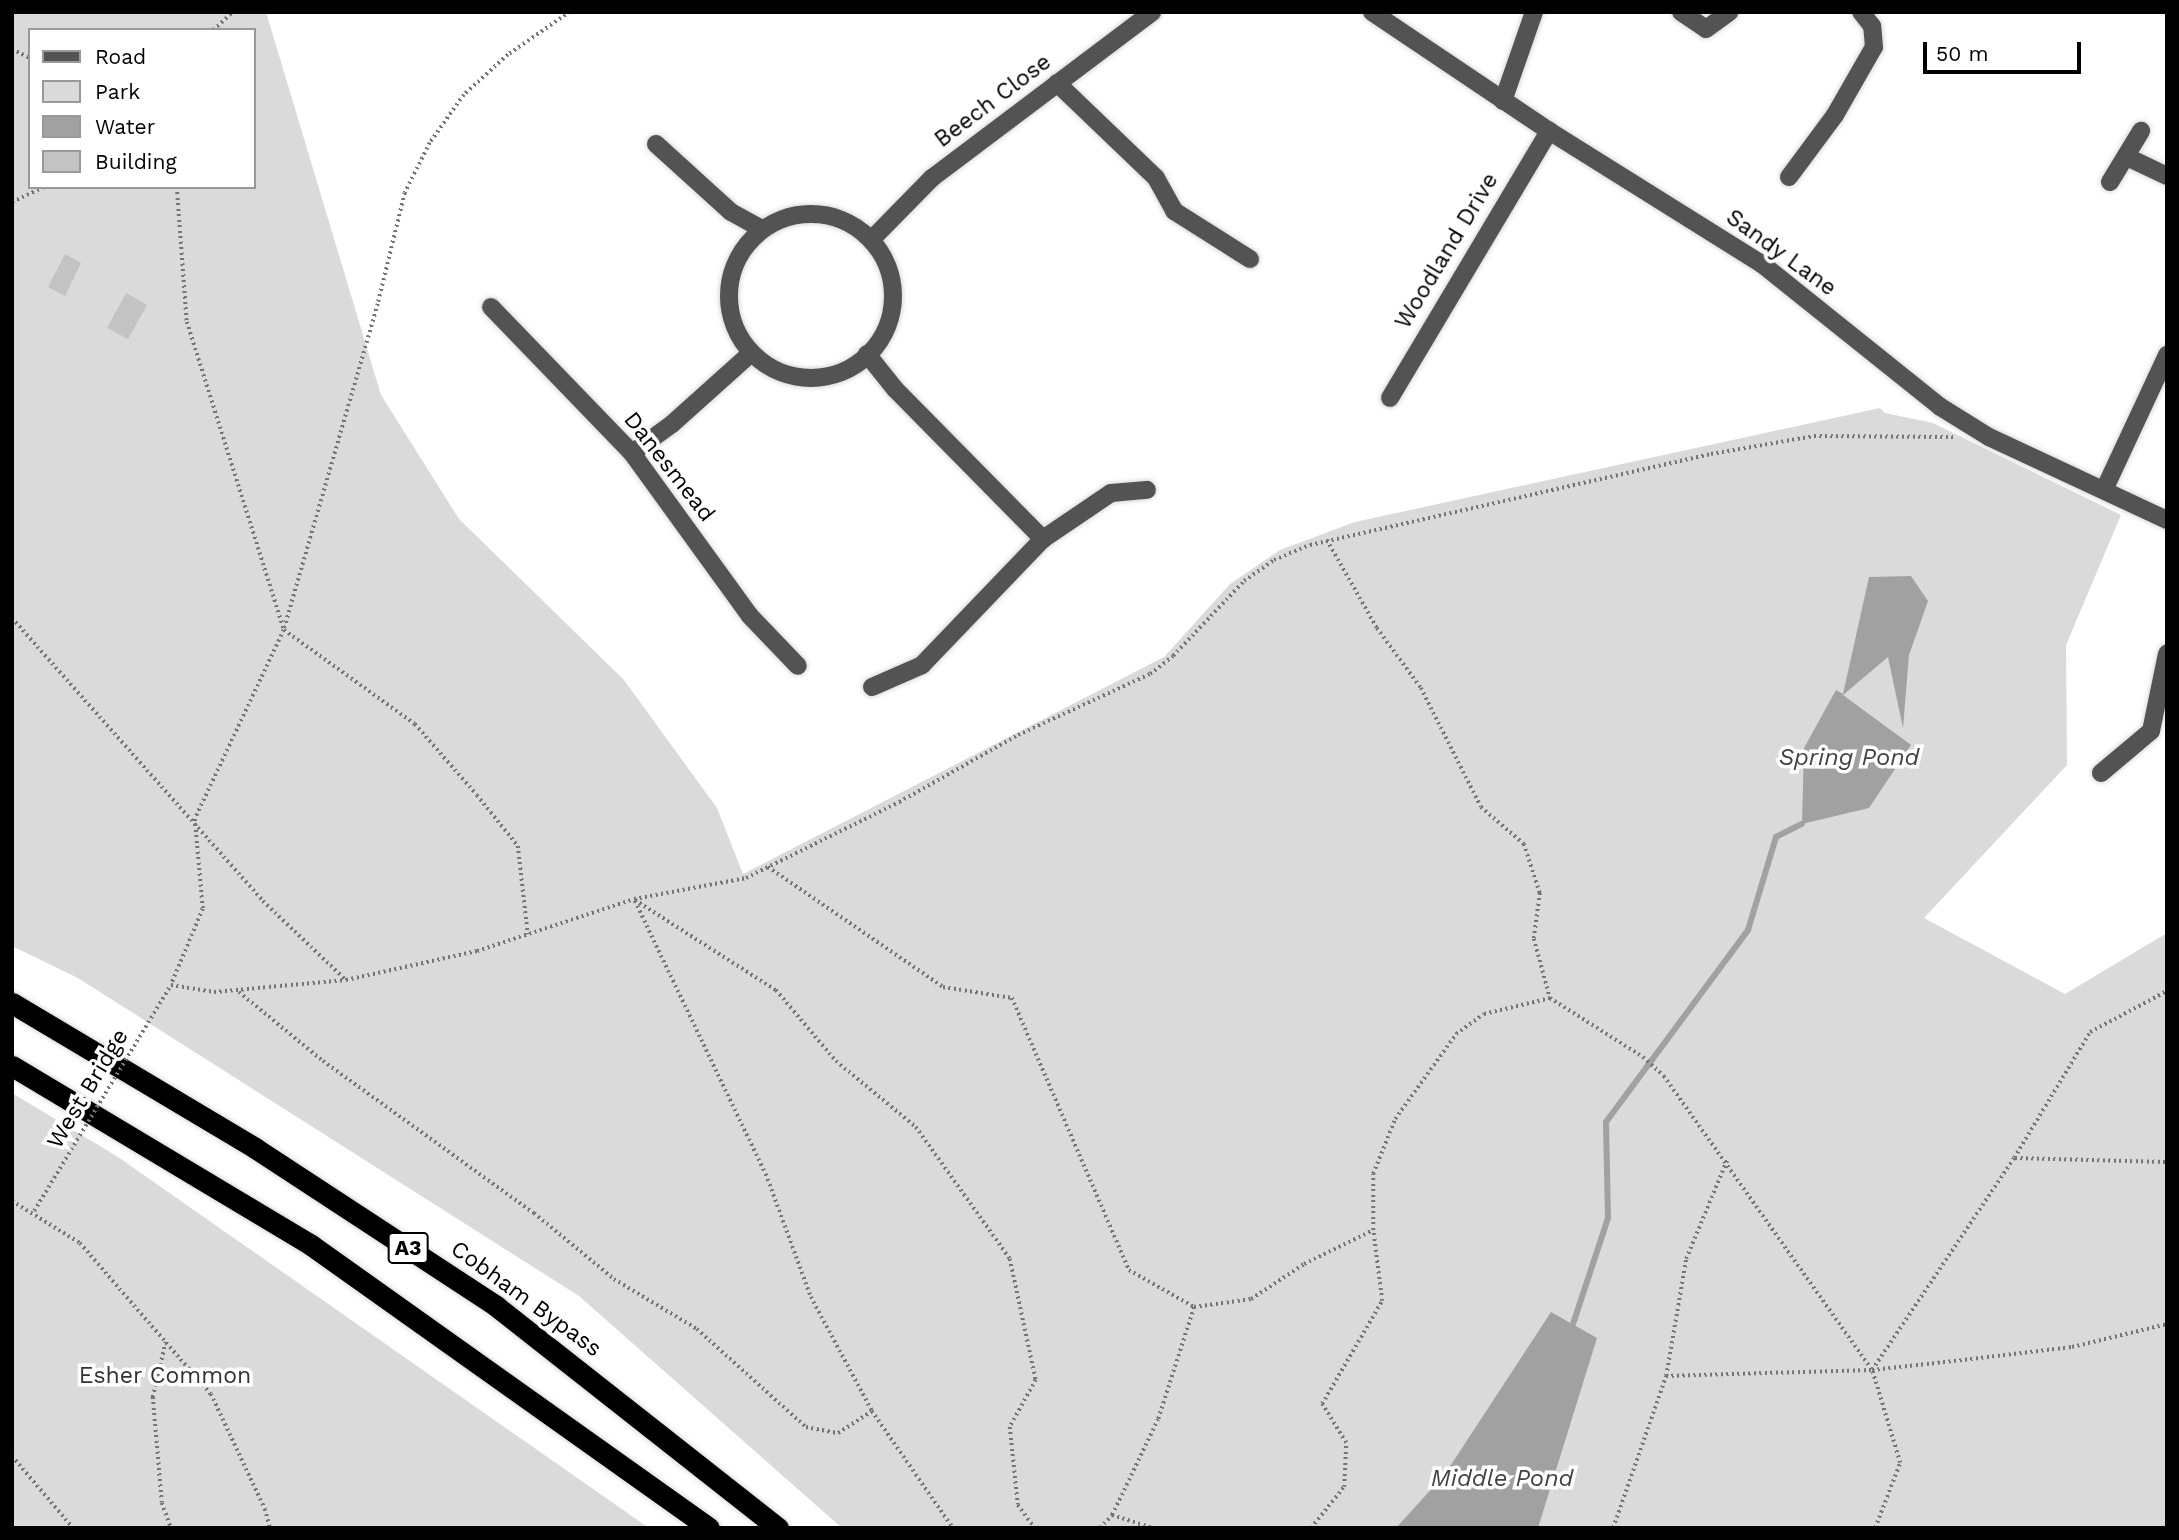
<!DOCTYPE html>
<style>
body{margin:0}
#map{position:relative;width:2179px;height:1540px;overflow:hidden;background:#fff;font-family:"Work Sans",sans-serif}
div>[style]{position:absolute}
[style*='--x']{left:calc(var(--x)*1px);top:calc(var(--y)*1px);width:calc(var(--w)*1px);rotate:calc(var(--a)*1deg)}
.green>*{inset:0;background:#dadada}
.water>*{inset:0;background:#a1a1a1}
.stream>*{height:6px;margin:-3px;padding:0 3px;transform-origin:3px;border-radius:3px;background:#a1a1a1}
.building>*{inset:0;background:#c3c3c3}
.path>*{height:3.5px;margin-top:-1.75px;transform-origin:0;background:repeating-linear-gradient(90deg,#757575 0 2px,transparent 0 5.5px)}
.roads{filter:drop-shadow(0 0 2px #dbdbdb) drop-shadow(0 0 2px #dbdbdb)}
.minor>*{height:18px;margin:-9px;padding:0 9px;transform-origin:9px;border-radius:9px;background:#535353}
.minor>.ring{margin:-9px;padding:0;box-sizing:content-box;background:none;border:18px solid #535353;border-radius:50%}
.highway>*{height:21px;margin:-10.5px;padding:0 10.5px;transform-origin:10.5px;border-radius:10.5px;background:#000}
.path-bridge>*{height:3.5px;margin-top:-1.75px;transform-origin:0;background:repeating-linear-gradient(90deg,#757575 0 2px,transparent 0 5.5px)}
span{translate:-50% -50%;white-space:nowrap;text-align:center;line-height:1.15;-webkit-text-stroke:7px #fff;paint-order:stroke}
.shield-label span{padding:2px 5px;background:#fff;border:2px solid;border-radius:5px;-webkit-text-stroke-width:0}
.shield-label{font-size:21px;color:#000;font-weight:700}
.street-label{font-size:23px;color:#000}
.park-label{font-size:23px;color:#313131}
.water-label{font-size:24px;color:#424242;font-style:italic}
.frame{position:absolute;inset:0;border:14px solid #000;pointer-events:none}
.legend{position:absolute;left:28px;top:28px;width:228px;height:161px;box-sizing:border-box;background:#fff;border:2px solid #999;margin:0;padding:9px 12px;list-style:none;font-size:21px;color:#000}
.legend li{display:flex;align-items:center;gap:14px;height:35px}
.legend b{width:35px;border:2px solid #999}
.scale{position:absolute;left:1923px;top:42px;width:158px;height:32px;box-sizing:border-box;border:4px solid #000;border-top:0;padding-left:9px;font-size:21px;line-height:24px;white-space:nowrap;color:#000;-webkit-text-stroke:5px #fff;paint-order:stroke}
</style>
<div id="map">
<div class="green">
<i style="clip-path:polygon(evenodd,12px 12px,266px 12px,381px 395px,459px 519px,624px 680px,717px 808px,743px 874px,1164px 657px,1230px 584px,1280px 550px,1355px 522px,1880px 408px,1885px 413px,1933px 423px,2121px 515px,2066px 645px,2067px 765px,1924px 918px,2065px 994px,2167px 933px,2167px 1528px,842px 1528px,579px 1296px,78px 978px,12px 946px,12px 12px,30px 30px,254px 30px,254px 187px,30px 187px,30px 30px)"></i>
<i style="clip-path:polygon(12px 1093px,118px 1157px,649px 1528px,12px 1528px)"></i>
</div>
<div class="water">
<i style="clip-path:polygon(1911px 576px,1928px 601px,1909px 655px,1903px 728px,1888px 657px,1843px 695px,1911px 745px,1869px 808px,1802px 824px,1804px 748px,1836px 690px,1843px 694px,1869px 577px)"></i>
<i style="clip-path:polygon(1551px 1312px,1597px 1338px,1538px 1528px,1396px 1528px,1445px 1474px)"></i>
</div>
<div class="stream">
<i style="--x:1573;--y:1324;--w:112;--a:-71.7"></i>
<i style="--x:1608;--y:1218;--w:96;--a:-91.2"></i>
<i style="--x:1606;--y:1122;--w:239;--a:-53.5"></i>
<i style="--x:1748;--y:930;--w:97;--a:-73.2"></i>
<i style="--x:1776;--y:837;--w:29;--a:-27"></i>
</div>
<div class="building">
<i style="clip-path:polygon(65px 254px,81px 263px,65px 296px,48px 287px)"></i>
<i style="clip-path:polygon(126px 293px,147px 305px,128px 339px,107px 328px)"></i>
</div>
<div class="path">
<i style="--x:570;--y:12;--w:75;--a:145.3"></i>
<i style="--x:508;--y:55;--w:59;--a:137.7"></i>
<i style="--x:464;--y:95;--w:59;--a:125.3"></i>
<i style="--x:430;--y:143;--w:56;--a:116.6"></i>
<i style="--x:405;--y:193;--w:114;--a:103.7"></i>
<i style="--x:378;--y:304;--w:339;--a:106.1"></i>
<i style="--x:284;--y:630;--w:209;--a:115.2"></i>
<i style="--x:195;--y:819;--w:90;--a:84.9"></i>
<i style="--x:203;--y:909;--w:82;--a:112.8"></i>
<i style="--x:171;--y:985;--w:44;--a:9.2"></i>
<i style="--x:214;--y:992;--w:133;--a:-5.2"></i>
<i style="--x:346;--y:980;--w:134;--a:-12.5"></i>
<i style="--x:477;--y:951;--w:165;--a:-18.3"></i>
<i style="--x:634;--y:899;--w:114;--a:-10.6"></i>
<i style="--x:746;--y:878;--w:171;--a:-26.4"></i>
<i style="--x:899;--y:802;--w:137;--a:-29.4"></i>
<i style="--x:1018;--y:735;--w:145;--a:-24.8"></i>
<i style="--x:1150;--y:674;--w:29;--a:-38"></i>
<i style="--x:1173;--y:656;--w:103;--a:-46.6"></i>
<i style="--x:1244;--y:581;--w:37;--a:-35"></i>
<i style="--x:1274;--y:560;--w:39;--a:-23"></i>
<i style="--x:1310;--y:545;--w:411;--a:-12.8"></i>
<i style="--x:1711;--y:454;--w:105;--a:-9.9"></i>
<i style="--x:1814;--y:436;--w:139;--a:0.4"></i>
<i style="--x:213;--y:30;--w:27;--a:-42"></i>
<i style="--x:12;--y:49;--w:20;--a:27"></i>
<i style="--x:177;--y:187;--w:135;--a:85.8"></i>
<i style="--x:187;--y:322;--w:323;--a:72.5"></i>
<i style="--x:284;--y:630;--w:161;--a:35.7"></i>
<i style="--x:415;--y:724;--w:94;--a:48.9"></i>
<i style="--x:477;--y:795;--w:65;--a:51.2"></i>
<i style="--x:518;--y:846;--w:89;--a:83.5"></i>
<i style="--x:12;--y:202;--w:35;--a:-25"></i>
<i style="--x:1327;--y:540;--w:101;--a:60.4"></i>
<i style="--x:1377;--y:628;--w:74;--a:53.7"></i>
<i style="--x:1421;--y:688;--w:133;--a:63.2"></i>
<i style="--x:1481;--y:807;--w:57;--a:40.7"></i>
<i style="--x:1524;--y:844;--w:52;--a:71.9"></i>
<i style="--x:1540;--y:893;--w:46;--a:97.4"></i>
<i style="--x:1534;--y:939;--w:61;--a:74.8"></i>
<i style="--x:12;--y:618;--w:378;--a:48.4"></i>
<i style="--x:263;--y:901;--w:115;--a:43.6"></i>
<i style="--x:768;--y:867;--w:212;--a:34.4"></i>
<i style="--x:943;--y:987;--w:70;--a:9.1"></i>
<i style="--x:1012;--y:998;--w:296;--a:66.7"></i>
<i style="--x:1129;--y:1270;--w:75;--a:29.6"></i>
<i style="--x:1194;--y:1307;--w:58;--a:-8"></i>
<i style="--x:1251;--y:1299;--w:64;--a:-33.4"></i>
<i style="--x:1304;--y:1264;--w:77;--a:-26.2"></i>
<i style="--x:1373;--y:1230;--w:56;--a:-90"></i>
<i style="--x:1373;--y:1174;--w:59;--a:-68.2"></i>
<i style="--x:1395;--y:1119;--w:105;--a:-54.3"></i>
<i style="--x:1456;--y:1034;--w:34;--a:-36"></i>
<i style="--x:1484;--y:1014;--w:68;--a:-13.6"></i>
<i style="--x:1550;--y:998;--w:110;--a:32.4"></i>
<i style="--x:1643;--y:1057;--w:28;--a:42"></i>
<i style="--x:1664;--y:1076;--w:360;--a:54.7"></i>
<i style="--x:635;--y:900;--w:167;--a:32.6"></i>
<i style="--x:776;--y:990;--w:93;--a:49.8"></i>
<i style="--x:836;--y:1061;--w:104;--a:39.5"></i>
<i style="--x:916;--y:1127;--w:162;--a:54.5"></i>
<i style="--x:1010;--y:1259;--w:124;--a:77.9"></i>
<i style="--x:1036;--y:1380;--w:54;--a:119"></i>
<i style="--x:1010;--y:1427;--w:78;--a:84.1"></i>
<i style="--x:1018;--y:1505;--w:29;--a:54"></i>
<i style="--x:635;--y:901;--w:303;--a:64.4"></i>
<i style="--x:766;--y:1174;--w:131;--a:69.9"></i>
<i style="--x:811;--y:1297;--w:129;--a:61.8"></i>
<i style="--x:872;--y:1411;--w:142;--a:55.3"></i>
<i style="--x:239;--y:992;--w:109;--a:39.4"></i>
<i style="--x:323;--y:1061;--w:260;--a:35.8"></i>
<i style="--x:534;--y:1213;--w:104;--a:39.5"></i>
<i style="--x:614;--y:1279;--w:97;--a:31.1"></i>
<i style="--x:697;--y:1329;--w:147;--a:42"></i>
<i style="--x:806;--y:1427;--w:33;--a:11"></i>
<i style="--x:838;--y:1433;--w:40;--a:-32.9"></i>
<i style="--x:2015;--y:1158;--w:152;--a:1.5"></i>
<i style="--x:12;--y:1201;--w:80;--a:31.7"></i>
<i style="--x:80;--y:1243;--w:200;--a:49.1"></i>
<i style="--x:211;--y:1394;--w:127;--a:64.8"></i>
<i style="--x:265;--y:1509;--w:20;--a:75"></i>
<i style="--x:166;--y:1342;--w:57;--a:103.3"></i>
<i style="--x:153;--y:1397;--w:106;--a:85.1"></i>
<i style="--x:162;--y:1503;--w:27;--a:70"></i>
<i style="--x:1666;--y:1376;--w:119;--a:-80.3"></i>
<i style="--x:1686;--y:1259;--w:107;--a:-67.5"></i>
<i style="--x:12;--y:1456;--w:94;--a:49.7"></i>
<i style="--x:1112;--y:1515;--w:43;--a:17.6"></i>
<i style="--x:1100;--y:1528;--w:18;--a:-47"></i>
<i style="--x:1112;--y:1515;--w:106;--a:-64.4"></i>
<i style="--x:1158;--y:1419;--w:118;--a:-72.2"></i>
<i style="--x:1311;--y:1528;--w:53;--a:-51.2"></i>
<i style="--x:1344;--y:1487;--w:44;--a:-87.4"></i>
<i style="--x:1346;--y:1443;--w:46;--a:-121.6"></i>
<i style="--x:1322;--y:1404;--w:119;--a:-59.8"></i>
<i style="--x:1382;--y:1301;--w:72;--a:-97.2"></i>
<i style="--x:1613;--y:1528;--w:161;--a:-70.8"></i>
<i style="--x:1666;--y:1376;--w:206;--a:-1.7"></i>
<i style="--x:1872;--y:1370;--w:82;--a:-6.3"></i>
<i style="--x:1954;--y:1361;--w:119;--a:-6.8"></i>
<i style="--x:2072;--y:1347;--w:98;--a:-13.6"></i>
<i style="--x:1875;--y:1528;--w:70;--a:-69"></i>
<i style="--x:1900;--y:1463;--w:97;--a:-106.8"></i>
<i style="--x:1872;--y:1370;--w:255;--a:-56.2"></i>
<i style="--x:2014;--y:1158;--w:147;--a:-58.9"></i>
<i style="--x:2090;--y:1032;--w:87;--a:-28"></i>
</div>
<div class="roads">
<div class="minor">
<i style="--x:1372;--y:12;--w:213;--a:33.9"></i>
<i style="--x:1549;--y:131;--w:251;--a:32"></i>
<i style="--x:1762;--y:264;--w:227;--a:38.7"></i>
<i style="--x:1939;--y:406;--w:59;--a:31.8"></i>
<i style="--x:1989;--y:437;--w:196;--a:25"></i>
<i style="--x:1681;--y:12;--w:30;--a:34"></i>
<i style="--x:1706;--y:29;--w:29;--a:-36"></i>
<i style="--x:1057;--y:83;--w:137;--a:43.8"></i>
<i style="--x:1156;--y:178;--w:38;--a:61"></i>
<i style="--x:1174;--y:211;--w:90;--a:32.3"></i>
<i style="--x:1503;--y:101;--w:94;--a:-70.8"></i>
<i style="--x:656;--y:144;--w:101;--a:42.2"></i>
<i style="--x:731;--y:212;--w:35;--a:29"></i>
<i style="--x:2127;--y:157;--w:44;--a:25.4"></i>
<i style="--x:1789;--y:177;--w:77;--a:-53.4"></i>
<i style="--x:1835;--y:115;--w:78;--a:-60.2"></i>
<i style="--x:1874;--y:47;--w:21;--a:-95"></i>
<i style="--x:1872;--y:26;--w:18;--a:-128"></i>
<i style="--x:2110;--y:182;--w:60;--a:-58.7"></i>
<i class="ring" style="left:729px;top:214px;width:146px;height:146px"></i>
<i style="--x:872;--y:239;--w:86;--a:-45.5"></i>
<i style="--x:932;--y:178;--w:276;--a:-37"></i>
<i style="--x:491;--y:307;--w:203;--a:46"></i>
<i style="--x:632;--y:453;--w:201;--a:54.1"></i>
<i style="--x:750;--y:616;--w:69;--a:46.2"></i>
<i style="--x:867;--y:354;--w:45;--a:51.3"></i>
<i style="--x:895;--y:389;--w:211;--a:45.4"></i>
<i style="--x:1390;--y:398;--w:311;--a:-59.2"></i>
<i style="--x:632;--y:453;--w:49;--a:-35.9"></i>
<i style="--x:672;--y:424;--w:106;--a:-41.9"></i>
<i style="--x:2105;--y:488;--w:147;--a:-65"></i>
<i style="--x:872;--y:687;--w:55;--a:-23.7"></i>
<i style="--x:922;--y:665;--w:175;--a:-46.2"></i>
<i style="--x:1043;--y:539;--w:82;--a:-34.1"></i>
<i style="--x:1111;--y:493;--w:36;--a:-5"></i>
<i style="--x:2101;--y:773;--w:65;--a:-40"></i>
<i style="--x:2151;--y:731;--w:79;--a:-78.3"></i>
</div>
<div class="highway">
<i style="--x:12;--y:1003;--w:283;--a:30.8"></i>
<i style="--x:255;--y:1148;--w:288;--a:33.2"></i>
<i style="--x:496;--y:1306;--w:359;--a:38.2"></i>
<i style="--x:12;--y:1066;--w:348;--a:30.9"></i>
<i style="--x:311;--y:1245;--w:488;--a:35.4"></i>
</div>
</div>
<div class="path-bridge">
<i style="--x:34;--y:1211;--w:264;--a:-58.8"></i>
</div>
<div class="shield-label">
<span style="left:408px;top:1248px">A3</span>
</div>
<div class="street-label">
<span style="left:993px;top:101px;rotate:-37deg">Beech Close</span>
<span style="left:1447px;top:251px;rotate:-59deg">Woodland Drive</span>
<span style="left:1781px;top:253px;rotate:36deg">Sandy Lane</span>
<span style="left:669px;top:467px;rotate:52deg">Danesmead</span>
<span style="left:88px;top:1089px;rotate:-59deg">West Bridge</span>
<span style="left:526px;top:1299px;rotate:36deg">Cobham Bypass</span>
</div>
<div class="park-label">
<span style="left:165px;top:1376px">Esher Common</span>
</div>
<div class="water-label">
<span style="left:1849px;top:758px">Spring Pond</span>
<span style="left:1502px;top:1479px">Middle Pond</span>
</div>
<div class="frame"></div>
<ul class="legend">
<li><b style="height:9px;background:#535353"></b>Road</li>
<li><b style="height:19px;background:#dadada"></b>Park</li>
<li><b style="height:19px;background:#a1a1a1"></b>Water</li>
<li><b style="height:19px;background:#c3c3c3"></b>Building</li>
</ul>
<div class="scale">50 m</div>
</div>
